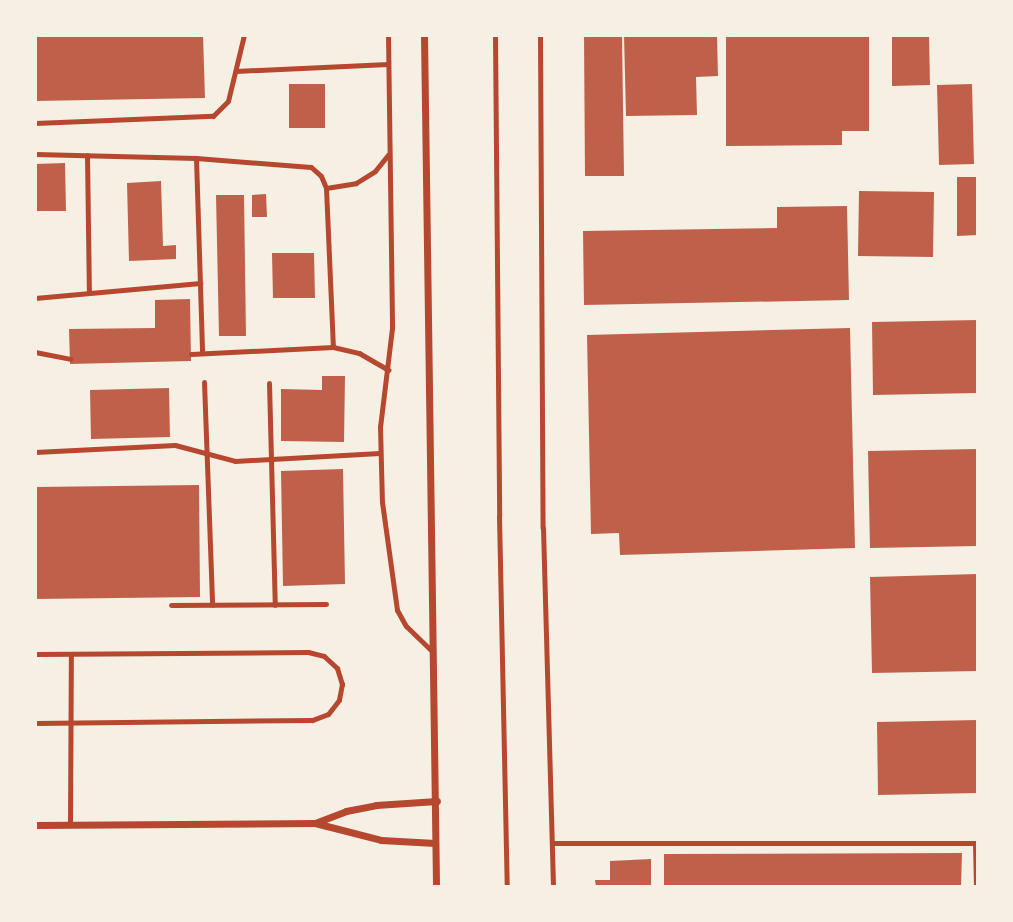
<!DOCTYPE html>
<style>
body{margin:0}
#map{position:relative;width:1013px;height:922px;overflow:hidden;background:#f6efe4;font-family:"PT Sans",sans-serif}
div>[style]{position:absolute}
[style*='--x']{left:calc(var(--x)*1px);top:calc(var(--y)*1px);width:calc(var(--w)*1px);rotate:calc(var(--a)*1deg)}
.building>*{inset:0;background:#bf614a}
.service>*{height:5px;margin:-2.5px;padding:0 2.5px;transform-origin:2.5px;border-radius:2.5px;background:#b5482f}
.minor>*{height:7px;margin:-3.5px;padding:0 3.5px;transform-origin:3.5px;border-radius:3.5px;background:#b5482f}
span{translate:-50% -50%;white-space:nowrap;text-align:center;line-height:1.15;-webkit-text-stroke:5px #f6efe4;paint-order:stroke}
.frame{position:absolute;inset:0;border:37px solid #f6efe4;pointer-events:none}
</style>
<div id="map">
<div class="building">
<i style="clip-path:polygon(35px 35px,203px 35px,205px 98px,35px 101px)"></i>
<i style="clip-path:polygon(584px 35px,622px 35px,624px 176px,585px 176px)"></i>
<i style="clip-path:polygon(624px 35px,717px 35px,718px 76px,696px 77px,697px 115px,626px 116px)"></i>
<i style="clip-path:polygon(726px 35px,869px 35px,869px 131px,842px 131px,842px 145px,726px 146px)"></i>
<i style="clip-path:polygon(892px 35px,929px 35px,930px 85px,892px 86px)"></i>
<i style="clip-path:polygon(289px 84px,325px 84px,325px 128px,289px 128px)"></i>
<i style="clip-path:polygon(972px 84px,974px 164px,939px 165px,937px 85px)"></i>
<i style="clip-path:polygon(65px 163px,66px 211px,35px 211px,35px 164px)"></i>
<i style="clip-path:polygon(957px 177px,978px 177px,978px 235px,957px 236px)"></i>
<i style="clip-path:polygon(161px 181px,163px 246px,176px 245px,176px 259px,129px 261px,127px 183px)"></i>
<i style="clip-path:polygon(859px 191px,934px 192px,933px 257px,858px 256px)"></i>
<i style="clip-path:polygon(266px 194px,267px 217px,252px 217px,252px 195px)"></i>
<i style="clip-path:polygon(216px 195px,244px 195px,246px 336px,219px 336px)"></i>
<i style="clip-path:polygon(847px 206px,849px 300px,584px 305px,583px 231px,777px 228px,777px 207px)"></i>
<i style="clip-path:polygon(272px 253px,314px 253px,315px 298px,273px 298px)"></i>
<i style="clip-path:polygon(190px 299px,191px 361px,70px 364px,69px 329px,155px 328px,155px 300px)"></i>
<i style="clip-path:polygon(978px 320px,978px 393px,873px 395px,872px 322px)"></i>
<i style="clip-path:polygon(850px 328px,855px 548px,620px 555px,619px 533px,591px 534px,587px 335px)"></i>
<i style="clip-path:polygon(322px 376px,345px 376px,344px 442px,281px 441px,281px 389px,322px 390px)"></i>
<i style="clip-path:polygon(169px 388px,170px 437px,91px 439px,90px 390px)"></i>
<i style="clip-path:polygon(978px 449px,978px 546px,870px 548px,868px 451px)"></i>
<i style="clip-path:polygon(343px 469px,345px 584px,283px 586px,281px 471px)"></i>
<i style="clip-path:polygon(199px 485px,200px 597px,35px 599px,35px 487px)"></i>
<i style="clip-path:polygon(978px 574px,978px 671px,872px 673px,870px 577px)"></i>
<i style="clip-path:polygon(978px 720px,978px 793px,878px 795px,877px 722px)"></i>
<i style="clip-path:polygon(962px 853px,961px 887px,664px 887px,664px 854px)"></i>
<i style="clip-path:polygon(651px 859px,651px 887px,596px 887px,595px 880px,610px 880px,610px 861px)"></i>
</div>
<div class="service">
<i style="--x:388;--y:35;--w:293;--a:89.2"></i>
<i style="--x:392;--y:328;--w:100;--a:96.9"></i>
<i style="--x:380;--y:427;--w:75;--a:88.5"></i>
<i style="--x:382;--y:502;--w:109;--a:82.1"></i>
<i style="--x:397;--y:610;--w:18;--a:61"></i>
<i style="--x:406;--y:626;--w:37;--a:44"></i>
<i style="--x:495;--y:35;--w:481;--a:89.5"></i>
<i style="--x:499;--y:516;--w:371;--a:88.8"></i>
<i style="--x:540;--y:35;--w:493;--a:89.7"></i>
<i style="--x:543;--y:528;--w:359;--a:88.4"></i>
<i style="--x:236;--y:71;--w:152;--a:-2.6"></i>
<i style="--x:35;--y:123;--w:178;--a:-2.3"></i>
<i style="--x:213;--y:116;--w:21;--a:-45"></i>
<i style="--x:228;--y:101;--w:68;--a:-76.4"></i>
<i style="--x:35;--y:154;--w:161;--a:1.4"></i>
<i style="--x:196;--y:158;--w:115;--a:4.5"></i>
<i style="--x:311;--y:167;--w:13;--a:42"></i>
<i style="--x:321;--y:176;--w:13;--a:67"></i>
<i style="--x:326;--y:188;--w:159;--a:87.5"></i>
<i style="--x:87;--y:155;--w:138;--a:89.2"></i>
<i style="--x:196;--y:158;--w:195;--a:88.2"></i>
<i style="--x:326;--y:188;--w:30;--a:-9"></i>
<i style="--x:356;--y:183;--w:22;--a:-32"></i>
<i style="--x:375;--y:171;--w:21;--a:-51"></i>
<i style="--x:35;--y:298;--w:166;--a:-5.2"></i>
<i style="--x:35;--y:352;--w:36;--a:11"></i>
<i style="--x:191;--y:354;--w:142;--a:-2.8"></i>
<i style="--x:333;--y:347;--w:27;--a:13"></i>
<i style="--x:359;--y:353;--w:34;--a:30"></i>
<i style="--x:204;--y:382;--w:223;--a:87.9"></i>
<i style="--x:269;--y:383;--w:222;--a:88.5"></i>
<i style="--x:35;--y:452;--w:140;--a:-2.9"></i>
<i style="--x:175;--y:445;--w:62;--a:14.9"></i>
<i style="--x:235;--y:461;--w:145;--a:-3.2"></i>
<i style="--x:171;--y:605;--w:155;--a:-0.4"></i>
<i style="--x:35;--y:654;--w:273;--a:-0.4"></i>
<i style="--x:308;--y:652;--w:16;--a:14"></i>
<i style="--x:324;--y:656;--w:18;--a:43"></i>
<i style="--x:337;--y:668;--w:17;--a:73"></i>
<i style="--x:342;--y:684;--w:16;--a:101"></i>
<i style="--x:339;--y:700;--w:18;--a:128"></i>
<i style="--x:328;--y:714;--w:17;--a:159"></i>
<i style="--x:312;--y:720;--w:277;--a:179.4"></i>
<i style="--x:70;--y:824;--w:170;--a:-89.7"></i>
<i style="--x:552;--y:843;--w:426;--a:0"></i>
<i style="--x:975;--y:843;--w:44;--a:88.7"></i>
</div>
<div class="minor">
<i style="--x:424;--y:35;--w:852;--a:89.19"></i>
<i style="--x:315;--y:823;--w:33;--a:-21"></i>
<i style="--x:346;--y:811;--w:31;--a:-11"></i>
<i style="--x:376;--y:805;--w:61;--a:-3.8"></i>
<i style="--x:35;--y:825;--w:280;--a:-0.4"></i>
<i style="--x:315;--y:823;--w:68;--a:14.4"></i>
<i style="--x:381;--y:840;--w:54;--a:3.2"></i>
</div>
<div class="frame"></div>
</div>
